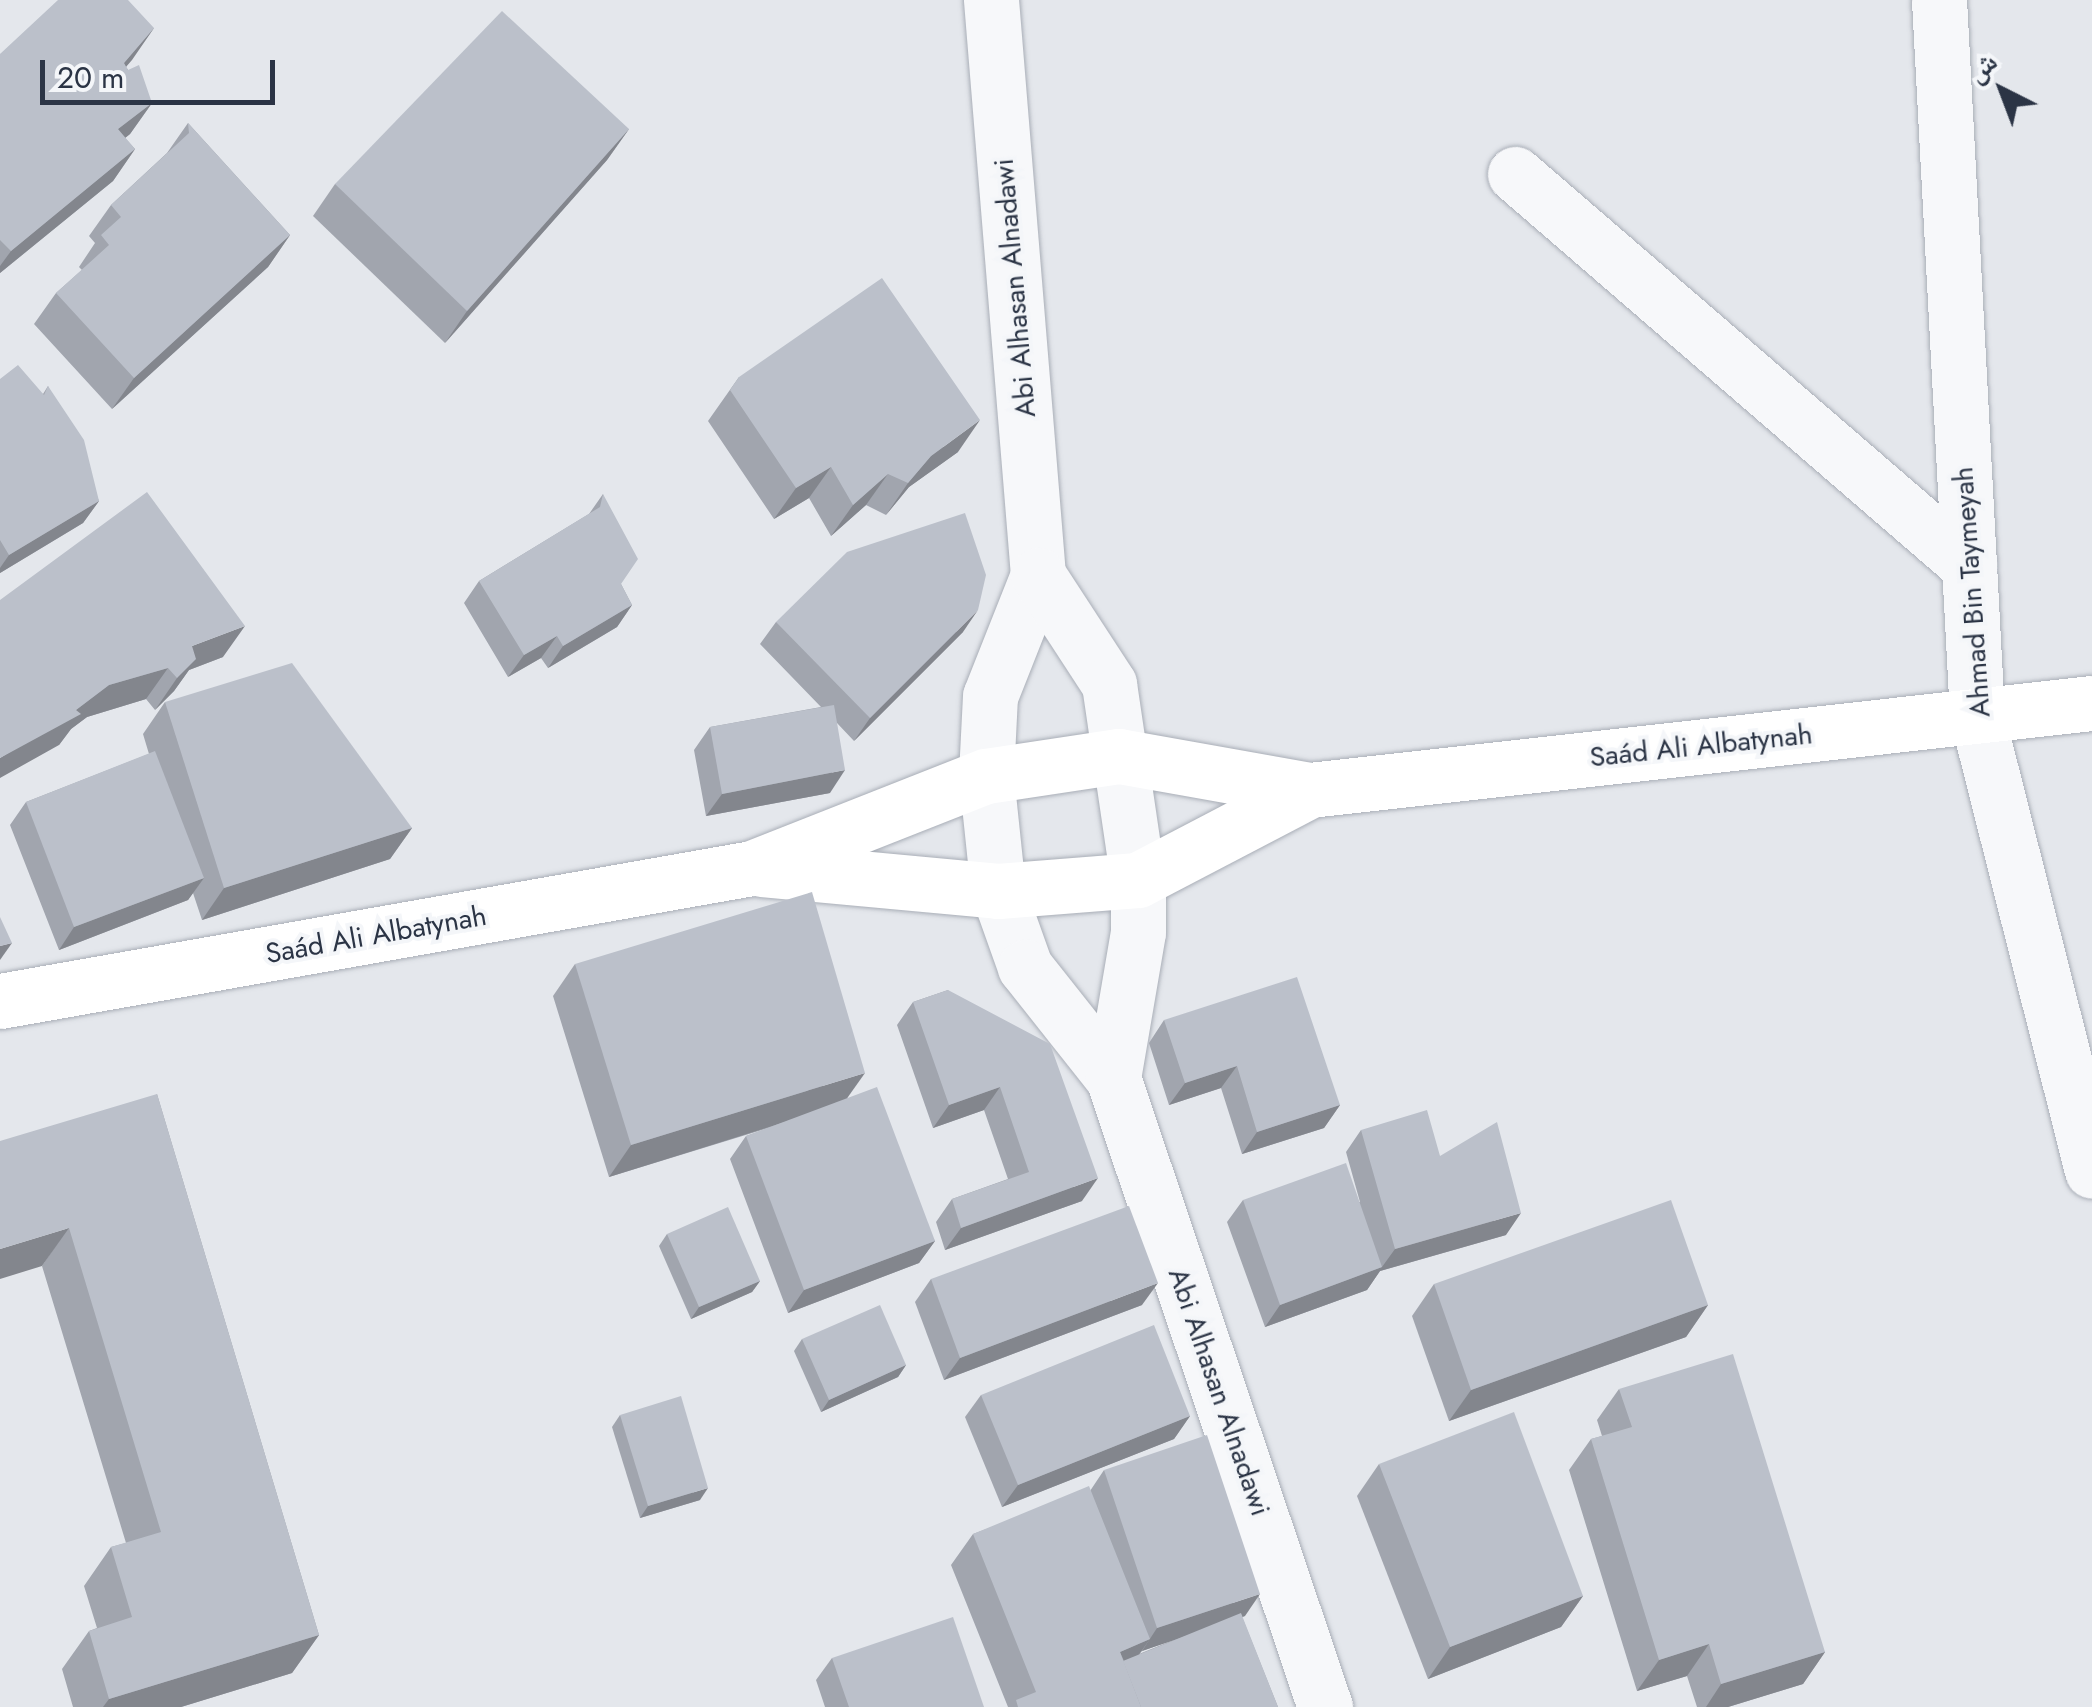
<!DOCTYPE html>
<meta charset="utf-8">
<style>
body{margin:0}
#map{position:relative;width:2092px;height:1707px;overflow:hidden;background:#e4e7ec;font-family:Jost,"Noto Naskh Arabic",sans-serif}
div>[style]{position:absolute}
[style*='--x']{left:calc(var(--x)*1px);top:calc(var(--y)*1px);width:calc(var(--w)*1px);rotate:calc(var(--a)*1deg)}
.roads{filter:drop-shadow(0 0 2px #a9aeb7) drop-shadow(0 0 2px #a9aeb7)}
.minor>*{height:55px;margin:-27.5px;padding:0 27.5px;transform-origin:27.5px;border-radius:27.5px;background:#f7f8fa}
.secondary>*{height:55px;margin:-27.5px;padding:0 27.5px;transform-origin:27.5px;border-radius:27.5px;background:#fff}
.wall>*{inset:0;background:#a1a5ae}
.shaded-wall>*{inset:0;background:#83868d}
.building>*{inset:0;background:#bbc0ca}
span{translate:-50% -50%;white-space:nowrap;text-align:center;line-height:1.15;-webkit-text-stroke:8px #f4f6f9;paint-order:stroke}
.street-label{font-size:28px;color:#2b3445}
.north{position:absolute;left:1952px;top:40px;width:100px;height:100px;-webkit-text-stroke:8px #f4f6f9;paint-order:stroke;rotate:318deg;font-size:28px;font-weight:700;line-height:40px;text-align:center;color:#2b3445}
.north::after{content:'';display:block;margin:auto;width:35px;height:45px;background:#2b3445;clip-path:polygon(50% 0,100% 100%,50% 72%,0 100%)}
.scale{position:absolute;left:40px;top:60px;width:235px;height:45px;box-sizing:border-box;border:5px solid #2b3445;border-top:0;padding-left:12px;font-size:30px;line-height:35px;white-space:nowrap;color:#2b3445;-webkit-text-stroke:8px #f4f6f9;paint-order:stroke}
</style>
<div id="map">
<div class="roads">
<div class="minor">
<i style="--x:991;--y:0;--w:577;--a:85.33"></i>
<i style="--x:1038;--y:575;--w:130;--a:111.6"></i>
<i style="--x:990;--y:696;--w:80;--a:92.9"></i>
<i style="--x:986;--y:776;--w:116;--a:84"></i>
<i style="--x:998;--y:891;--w:81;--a:70.4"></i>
<i style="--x:1025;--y:967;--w:142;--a:51.6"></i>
<i style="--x:1113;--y:1078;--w:664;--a:71.37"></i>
<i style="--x:1939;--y:0;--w:717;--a:86.96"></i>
<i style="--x:1977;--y:716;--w:469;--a:75.8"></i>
<i style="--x:1515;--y:174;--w:600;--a:40.81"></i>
<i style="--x:1038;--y:575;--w:130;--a:56.9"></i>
<i style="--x:1109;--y:684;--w:198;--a:81.6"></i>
<i style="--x:1138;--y:880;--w:52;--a:90"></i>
<i style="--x:1138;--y:932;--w:148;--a:99.7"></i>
</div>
<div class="secondary">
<i style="--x:762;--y:869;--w:237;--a:5.3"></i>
<i style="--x:998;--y:891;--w:140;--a:-4.5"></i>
<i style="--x:1138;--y:880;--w:194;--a:-27.6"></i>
<i style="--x:0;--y:1001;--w:764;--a:-10.03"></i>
<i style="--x:752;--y:868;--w:251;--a:-21.5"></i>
<i style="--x:986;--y:776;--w:134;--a:-8.6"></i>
<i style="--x:1119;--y:756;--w:194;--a:10.1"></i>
<i style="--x:1310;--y:790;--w:787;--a:-6.35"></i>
</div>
</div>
<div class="wall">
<i style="clip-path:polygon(154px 28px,126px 67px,152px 103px,130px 134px,125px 138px,135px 149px,113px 181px,0 273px,0 54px)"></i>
<i style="clip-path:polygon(188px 123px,290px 235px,268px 267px,112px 409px,34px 324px,56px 293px,82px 270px,79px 267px,95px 243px,89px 236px,111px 205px,167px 153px)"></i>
<i style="clip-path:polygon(629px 129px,607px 160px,445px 343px,313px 216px,335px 184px)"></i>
<i style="clip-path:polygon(739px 377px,958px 452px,909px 487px,886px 515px,866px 505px,831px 536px,809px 498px,774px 519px,708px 421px)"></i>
<i style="clip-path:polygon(0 379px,43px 394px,48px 386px,99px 501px,83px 523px,0 573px)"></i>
<i style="clip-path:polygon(603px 494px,621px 584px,632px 605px,617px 627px,548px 668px,541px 658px,508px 677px,464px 603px,479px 581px,589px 514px)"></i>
<i style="clip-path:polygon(0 600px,223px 657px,189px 670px,174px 691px,155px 710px,146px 699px,87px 717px,71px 729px,59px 745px)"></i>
<i style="clip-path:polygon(776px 622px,963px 632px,854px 741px,837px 723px,830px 793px,706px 816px,694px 750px,710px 727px,821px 707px,760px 644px)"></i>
<i style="clip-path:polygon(165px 702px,412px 828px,390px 859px,202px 920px,193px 893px,188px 900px,59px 950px,10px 825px,26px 802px,149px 754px,143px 734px)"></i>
<i style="clip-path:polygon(575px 964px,848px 1098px,935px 1241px,919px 1263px,788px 1313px,730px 1159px,746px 1136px,775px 1126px,609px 1177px,553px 996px)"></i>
<i style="clip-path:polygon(948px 990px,1082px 1201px,945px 1250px,936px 1222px,952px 1199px,1008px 1179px,984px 1110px,933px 1128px,897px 1025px,913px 1002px)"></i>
<i style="clip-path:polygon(1164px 1020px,1340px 1105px,1324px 1128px,1242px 1154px,1221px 1088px,1169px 1105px,1149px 1043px)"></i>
<i style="clip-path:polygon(157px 1094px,319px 1635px,292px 1673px,181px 1707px,73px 1707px,62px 1669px,89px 1631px,97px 1628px,84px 1586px,111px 1547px,126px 1543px,42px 1266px)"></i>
<i style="clip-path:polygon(1361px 1130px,1440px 1156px,1506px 1235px,1380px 1271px,1367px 1290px,1265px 1327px,1227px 1222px,1243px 1200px,1360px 1202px,1346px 1152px)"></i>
<i style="clip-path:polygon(667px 1234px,760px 1281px,752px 1292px,691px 1319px,659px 1246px)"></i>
<i style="clip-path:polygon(931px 1279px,1142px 1305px,944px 1380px,915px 1302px)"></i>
<i style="clip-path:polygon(1434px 1284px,1708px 1305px,1686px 1337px,1449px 1421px,1412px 1316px)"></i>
<i style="clip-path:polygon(802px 1339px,906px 1365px,898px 1377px,821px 1412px,794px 1351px)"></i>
<i style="clip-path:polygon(1619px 1389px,1825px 1652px,1803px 1684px,1728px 1707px,1697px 1707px,1687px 1676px,1637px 1691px,1569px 1470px,1591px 1439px,1602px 1436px,1597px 1420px)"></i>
<i style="clip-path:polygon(981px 1395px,1190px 1416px,1174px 1439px,1002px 1507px,965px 1417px)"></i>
<i style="clip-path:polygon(620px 1415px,700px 1500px,640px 1518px,612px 1427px)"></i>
<i style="clip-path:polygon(1379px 1464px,1583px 1596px,1561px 1627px,1428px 1679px,1357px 1496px)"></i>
<i style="clip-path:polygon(evenodd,1104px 1470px,1245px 1616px,1242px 1617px,1278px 1707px,1008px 1707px,951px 1565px,973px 1534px,1090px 1491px,1104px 1470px,1176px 1639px,1139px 1654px,1142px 1651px,1176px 1639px)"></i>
<i style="clip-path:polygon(832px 1658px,984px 1707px,825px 1707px,816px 1680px)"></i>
</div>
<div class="shaded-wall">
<i style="clip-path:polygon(154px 28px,132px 60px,102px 94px,124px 63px)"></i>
<i style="clip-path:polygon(152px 103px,130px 134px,96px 161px,118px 129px)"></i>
<i style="clip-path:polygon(629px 129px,607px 160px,445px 343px,467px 311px)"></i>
<i style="clip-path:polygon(135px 149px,113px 181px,0 273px,0 266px,11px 251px)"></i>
<i style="clip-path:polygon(290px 235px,268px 267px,112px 409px,134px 378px)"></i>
<i style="clip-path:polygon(980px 420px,958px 452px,909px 487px,886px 515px,908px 483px,931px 456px)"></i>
<i style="clip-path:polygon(831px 467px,809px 498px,774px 519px,796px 488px)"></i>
<i style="clip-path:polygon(888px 474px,866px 505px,831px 536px,853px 505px)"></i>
<i style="clip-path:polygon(99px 501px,83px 523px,0 573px,0 568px,9px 555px)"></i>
<i style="clip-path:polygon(632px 605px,617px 627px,548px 668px,563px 646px)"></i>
<i style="clip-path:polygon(978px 610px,963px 632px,854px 741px,870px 718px)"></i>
<i style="clip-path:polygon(245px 626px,223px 657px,189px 670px,174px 691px,155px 710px,177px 678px,192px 646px)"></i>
<i style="clip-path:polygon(557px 636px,541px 658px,508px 677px,524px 655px)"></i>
<i style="clip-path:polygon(168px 668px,146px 699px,87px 717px,71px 729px,59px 745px,0 778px,0 758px,76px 710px,109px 685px)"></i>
<i style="clip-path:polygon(845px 770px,830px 793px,706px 816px,722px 794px)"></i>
<i style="clip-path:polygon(412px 828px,390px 859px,202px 920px,224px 888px)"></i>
<i style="clip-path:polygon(204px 878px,188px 900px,59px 950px,74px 927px)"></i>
<i style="clip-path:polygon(12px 943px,0 960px,0 946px)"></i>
<i style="clip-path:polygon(1237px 1066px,1221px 1088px,1169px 1105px,1185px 1083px)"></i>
<i style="clip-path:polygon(865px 1073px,843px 1104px,609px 1177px,631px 1145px)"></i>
<i style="clip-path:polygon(1000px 1087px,984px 1110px,933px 1128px,949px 1105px)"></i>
<i style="clip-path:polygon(1340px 1105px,1324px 1128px,1242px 1154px,1257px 1132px)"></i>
<i style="clip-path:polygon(1098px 1178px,1082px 1201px,945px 1250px,961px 1228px)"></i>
<i style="clip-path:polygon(1521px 1213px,1506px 1235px,1380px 1271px,1367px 1290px,1265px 1327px,1280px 1305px,1382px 1267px,1395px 1249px)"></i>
<i style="clip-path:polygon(69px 1228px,42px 1266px,0 1279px,0 1249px)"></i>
<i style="clip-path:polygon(935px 1241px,919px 1263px,788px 1313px,804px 1290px)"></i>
<i style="clip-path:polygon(760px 1281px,752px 1292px,691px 1319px,699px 1307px)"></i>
<i style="clip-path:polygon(1158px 1283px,1142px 1305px,944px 1380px,960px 1358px)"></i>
<i style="clip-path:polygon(1708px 1305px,1686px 1337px,1449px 1421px,1471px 1390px)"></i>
<i style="clip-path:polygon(906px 1365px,898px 1377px,821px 1412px,829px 1400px)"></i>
<i style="clip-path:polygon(1190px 1416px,1174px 1439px,1002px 1507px,1018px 1485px)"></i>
<i style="clip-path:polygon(708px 1488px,700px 1500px,640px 1518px,648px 1506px)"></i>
<i style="clip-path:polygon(1260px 1594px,1245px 1616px,1142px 1651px,1157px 1628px)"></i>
<i style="clip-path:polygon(1583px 1596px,1561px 1627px,1428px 1679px,1450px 1647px)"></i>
<i style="clip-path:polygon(319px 1635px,292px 1673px,181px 1707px,103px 1707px,109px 1699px)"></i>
<i style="clip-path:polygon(1150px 1639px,1128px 1670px,1120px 1652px)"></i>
<i style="clip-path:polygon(1709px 1644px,1687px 1676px,1637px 1691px,1659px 1660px)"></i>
<i style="clip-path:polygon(1825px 1652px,1803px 1684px,1728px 1707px,1706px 1707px,1721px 1684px)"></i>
</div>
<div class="building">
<i style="clip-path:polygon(58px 0,128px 0,154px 28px,124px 63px,128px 70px,139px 65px,152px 103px,118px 129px,135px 149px,11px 251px,0 240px,0 54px)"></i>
<i style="clip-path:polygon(502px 11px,629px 129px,467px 311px,335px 184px)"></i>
<i style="clip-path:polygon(188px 123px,290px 235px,134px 378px,56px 293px,109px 245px,101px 235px,121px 217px,111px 205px,189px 133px)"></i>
<i style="clip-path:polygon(882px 278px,980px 420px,931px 456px,908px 483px,888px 474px,853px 505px,831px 467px,796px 488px,730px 390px,739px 377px)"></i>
<i style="clip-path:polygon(18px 365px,44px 395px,48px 386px,84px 440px,99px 501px,9px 555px,0 540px,0 379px)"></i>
<i style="clip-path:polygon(147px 492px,245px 626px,192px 646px,196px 659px,177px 678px,168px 668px,109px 685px,76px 710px,81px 714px,0 758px,0 600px)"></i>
<i style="clip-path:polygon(603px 494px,638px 559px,621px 584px,632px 605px,563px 646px,557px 636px,524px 655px,479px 581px,600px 507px)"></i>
<i style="clip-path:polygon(965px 513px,986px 575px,978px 610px,870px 718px,776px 622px,847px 552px)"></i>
<i style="clip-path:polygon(292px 663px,412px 828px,224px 888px,165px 702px)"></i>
<i style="clip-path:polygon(834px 705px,845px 770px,722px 794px,710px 727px)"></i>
<i style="clip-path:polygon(155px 751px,204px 878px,74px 927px,26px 802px)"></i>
<i style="clip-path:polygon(812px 892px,865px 1073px,631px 1145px,575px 964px)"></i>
<i style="clip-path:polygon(0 917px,12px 943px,0 946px)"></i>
<i style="clip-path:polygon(1297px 977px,1340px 1105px,1257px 1132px,1237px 1066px,1185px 1083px,1164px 1020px)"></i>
<i style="clip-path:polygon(948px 990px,1050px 1044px,1098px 1178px,961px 1228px,952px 1199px,1029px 1172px,1000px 1087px,949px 1105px,913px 1002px)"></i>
<i style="clip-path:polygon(877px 1087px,935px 1241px,804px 1290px,746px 1136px)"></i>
<i style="clip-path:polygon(157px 1094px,319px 1635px,109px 1699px,89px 1631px,132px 1617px,111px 1547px,161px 1532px,69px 1228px,0 1249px,0 1141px)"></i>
<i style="clip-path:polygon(1427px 1110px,1440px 1156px,1497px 1122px,1521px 1213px,1395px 1249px,1361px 1130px)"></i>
<i style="clip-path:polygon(1346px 1163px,1382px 1267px,1280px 1305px,1243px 1200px)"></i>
<i style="clip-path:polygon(1671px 1200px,1708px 1305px,1471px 1390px,1434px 1284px)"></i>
<i style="clip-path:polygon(1129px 1206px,1158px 1283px,960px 1358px,931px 1279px)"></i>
<i style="clip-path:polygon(728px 1207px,760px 1281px,699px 1307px,667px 1234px)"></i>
<i style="clip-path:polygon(880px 1305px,906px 1365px,829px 1400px,802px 1339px)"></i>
<i style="clip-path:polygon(1154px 1325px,1190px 1416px,1018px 1485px,981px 1395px)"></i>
<i style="clip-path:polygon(1733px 1354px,1825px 1652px,1721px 1684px,1709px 1644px,1659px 1660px,1591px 1439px,1632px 1427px,1619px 1389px)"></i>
<i style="clip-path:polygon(681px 1396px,708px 1488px,648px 1506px,620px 1415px)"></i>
<i style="clip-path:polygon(1514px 1412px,1583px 1596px,1450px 1647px,1379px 1464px)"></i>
<i style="clip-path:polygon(1207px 1435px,1260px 1594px,1157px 1628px,1104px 1470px)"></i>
<i style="clip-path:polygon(1089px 1486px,1150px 1639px,1120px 1652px,1141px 1707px,1018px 1707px,1016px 1700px,1036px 1692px,973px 1534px)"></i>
<i style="clip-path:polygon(1241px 1613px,1278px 1707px,1141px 1707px,1123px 1661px)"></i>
<i style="clip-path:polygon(953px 1617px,984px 1707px,849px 1707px,832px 1658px)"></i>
</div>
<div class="street-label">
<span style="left:1015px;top:288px;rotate:-95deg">Abi Alhasan Alnadawi</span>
<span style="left:1972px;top:592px;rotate:-94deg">Ahmad Bin Taymeyah</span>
<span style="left:1701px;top:746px;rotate:-6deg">Saád Ali Albatynah</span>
<span style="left:376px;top:935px;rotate:-10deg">Saád Ali Albatynah</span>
<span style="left:1219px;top:1392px;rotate:71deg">Abi Alhasan Alnadawi</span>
</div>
<div class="north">ش</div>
<div class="scale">20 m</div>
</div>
